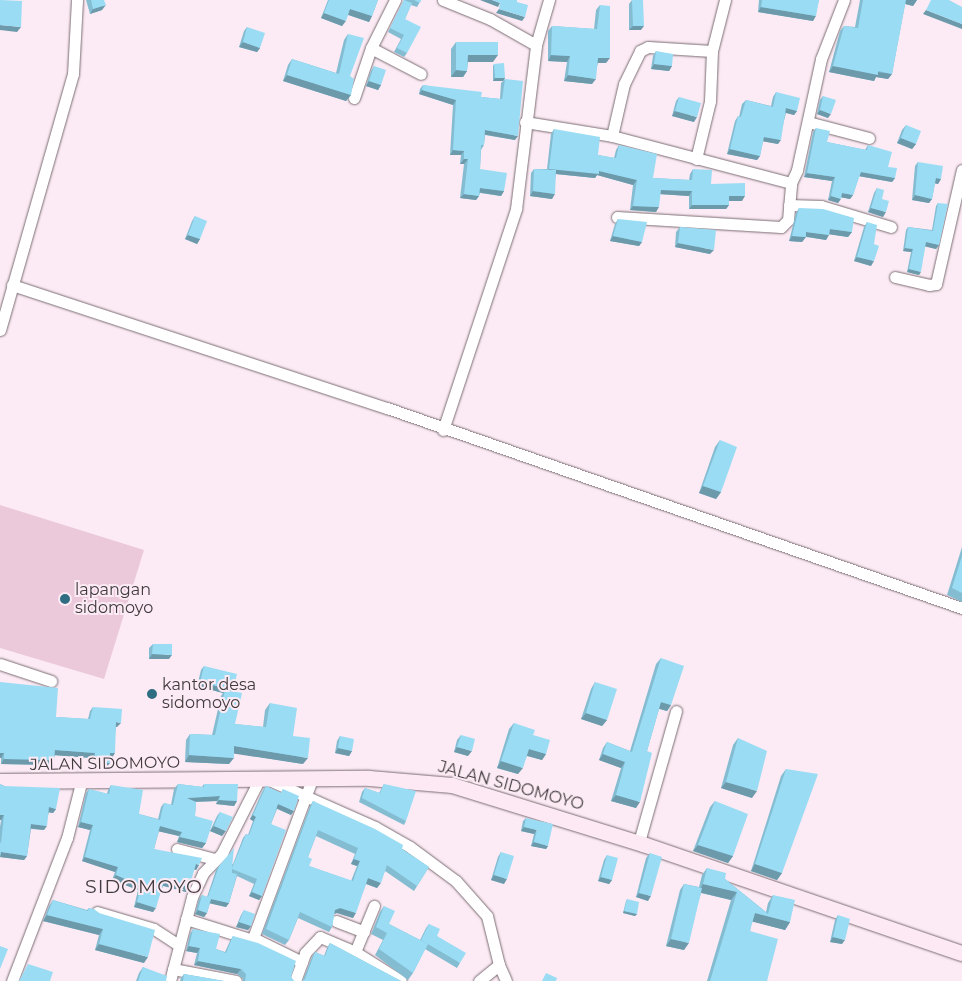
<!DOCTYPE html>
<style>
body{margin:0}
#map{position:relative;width:962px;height:981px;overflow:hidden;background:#fcebf4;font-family:Montserrat,sans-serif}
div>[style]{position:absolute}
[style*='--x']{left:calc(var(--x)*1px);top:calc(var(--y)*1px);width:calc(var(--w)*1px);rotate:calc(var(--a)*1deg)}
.green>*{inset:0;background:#ebc9db}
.roads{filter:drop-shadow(0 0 1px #7b6d74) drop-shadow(0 0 1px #7b6d74)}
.street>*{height:11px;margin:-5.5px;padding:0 5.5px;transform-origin:5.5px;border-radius:5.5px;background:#fff}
.secondary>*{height:15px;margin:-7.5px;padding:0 7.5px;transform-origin:7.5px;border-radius:7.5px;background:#fce9f3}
.wall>*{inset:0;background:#84bdd2}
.shaded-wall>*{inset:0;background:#6c9aab}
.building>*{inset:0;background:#9adcf4}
.dots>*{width:14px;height:14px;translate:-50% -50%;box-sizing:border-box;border:2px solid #fcebf4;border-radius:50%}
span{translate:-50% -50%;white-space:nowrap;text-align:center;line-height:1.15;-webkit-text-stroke:4px #fcebf4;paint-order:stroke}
.poi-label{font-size:16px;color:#413b3e}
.left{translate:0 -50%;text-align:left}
.street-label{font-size:16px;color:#413b3e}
.quarter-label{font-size:19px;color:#413b3e;letter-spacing:1px}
</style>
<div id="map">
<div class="green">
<i style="clip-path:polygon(0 505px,144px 550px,104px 679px,0 648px)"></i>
</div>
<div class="roads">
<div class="street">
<i style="--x:443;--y:0;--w:51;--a:22"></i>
<i style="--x:490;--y:19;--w:53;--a:29.5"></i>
<i style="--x:371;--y:48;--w:56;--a:27.5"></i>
<i style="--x:354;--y:98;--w:53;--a:-71.2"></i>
<i style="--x:371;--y:48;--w:54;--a:-63.4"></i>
<i style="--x:525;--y:122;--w:88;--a:9.1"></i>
<i style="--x:612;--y:136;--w:185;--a:14.7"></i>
<i style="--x:791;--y:183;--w:14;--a:-65"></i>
<i style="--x:797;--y:170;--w:114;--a:-77.8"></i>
<i style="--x:821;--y:59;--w:63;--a:-68.7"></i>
<i style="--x:808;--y:122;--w:63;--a:14.7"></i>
<i style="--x:612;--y:136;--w:53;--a:-77"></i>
<i style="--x:624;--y:84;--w:37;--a:-64"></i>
<i style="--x:640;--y:51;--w:9;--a:-27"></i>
<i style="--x:648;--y:47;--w:64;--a:3.6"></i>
<i style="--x:712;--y:51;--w:53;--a:-75.7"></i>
<i style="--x:696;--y:159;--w:60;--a:-76.4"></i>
<i style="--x:710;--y:101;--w:50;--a:-87.7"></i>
<i style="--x:789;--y:205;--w:32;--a:2"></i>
<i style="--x:821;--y:206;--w:73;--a:16.7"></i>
<i style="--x:617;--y:217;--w:164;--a:3.5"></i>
<i style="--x:781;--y:227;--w:10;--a:-45"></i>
<i style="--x:788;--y:220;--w:37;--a:-85"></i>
<i style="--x:895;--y:277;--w:35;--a:13"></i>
<i style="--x:929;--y:285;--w:7;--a:-8"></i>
<i style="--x:936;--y:284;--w:117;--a:-77.2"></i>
<i style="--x:12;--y:285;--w:395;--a:18.2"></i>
<i style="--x:387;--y:408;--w:609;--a:19.18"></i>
<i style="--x:0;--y:330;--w:266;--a:-74.1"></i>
<i style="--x:73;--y:74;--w:74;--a:-86.9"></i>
<i style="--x:443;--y:430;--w:233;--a:-71.7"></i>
<i style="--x:516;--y:209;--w:165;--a:-83"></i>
<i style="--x:536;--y:45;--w:47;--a:-73.9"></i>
<i style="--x:0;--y:664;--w:54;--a:18.4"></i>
<i style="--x:269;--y:780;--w:116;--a:23.9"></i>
<i style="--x:375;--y:827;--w:40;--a:29.7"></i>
<i style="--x:410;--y:847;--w:57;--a:36.5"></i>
<i style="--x:456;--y:881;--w:47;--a:48.5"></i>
<i style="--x:487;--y:916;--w:50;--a:76.2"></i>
<i style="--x:499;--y:965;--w:17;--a:66"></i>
<i style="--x:639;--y:842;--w:136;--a:-74.2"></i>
<i style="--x:177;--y:849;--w:39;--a:15"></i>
<i style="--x:97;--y:912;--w:59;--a:16.6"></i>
<i style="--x:154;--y:929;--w:30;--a:33"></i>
<i style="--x:186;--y:919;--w:70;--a:17.4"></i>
<i style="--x:336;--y:921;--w:30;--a:21"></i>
<i style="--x:355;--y:952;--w:50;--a:-67.6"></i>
<i style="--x:302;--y:962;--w:55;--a:-153.9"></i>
<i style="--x:253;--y:938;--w:170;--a:-69.6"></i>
<i style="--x:173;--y:969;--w:64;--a:10.8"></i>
<i style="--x:12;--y:981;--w:153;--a:-69"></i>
<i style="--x:67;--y:838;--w:57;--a:-75.7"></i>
<i style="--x:170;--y:981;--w:87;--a:-75.3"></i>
<i style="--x:192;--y:897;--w:26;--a:-65"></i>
<i style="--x:203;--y:873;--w:28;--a:-46"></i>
<i style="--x:222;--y:853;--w:82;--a:-63.1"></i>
<i style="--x:295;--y:981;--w:30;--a:-70"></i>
<i style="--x:305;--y:953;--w:22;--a:-47"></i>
<i style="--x:320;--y:937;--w:38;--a:23"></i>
<i style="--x:355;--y:952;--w:54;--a:32.2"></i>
<i style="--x:479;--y:981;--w:26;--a:-39"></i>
</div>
<div class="secondary">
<i style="--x:0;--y:781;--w:369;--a:-0.5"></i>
<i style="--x:369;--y:778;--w:83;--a:4.8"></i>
<i style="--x:452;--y:785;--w:200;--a:17.2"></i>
<i style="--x:643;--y:844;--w:337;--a:18.9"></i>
</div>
</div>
<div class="wall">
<i style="clip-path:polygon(86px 0,104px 0,102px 10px,90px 14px)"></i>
<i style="clip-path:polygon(328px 0,378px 0,372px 16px,369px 22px,348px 15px,342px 26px,321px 18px)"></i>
<i style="clip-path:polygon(404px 0,421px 0,417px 7px,411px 5px,405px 19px,407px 53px,404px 57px,394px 52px,401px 39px,388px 32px)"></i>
<i style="clip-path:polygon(632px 0,641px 30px,629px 30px,629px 4px)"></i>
<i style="clip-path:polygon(759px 0,819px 0,813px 21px,758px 12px)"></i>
<i style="clip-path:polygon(860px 0,917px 0,913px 6px,905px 4px,892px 74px,888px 79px,876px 77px,874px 81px,829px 72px,840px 31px,844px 26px,855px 27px)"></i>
<i style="clip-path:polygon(600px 5px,606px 63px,598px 63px,592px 84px,564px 81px,567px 62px,548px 61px,548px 31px,552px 26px,594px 29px,596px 10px)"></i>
<i style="clip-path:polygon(247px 27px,260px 48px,257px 52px,239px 47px,244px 31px)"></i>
<i style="clip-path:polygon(348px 34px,351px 95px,346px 101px,283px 81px,288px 65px,292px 59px,336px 73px,344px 40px)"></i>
<i style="clip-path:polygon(456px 42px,493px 62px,468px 62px,467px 71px,463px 77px,451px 77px,451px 49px)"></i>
<i style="clip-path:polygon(656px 51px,672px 66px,669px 71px,651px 69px,653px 56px)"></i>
<i style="clip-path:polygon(494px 64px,505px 78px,503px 81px,493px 81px,493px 66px)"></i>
<i style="clip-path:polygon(374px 66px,381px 85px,378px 90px,366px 86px,371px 71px)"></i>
<i style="clip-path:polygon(505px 79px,515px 140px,485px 135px,484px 145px,481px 150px,480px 169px,504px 191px,501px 196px,480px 193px,479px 196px,476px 200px,460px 198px,464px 164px,460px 164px,461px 155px,450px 155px,453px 105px,419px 94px,420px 89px,423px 85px,481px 97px,500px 99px,501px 83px)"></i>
<i style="clip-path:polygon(776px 92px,797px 111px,794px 115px,786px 113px,778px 144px,763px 141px,760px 156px,757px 160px,727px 154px,735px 121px,738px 116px,739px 117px,742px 104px,746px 100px,771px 106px,773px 97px)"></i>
<i style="clip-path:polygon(823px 96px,828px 118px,817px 114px,820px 100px)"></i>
<i style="clip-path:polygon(679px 97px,694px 122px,672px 116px,676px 101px)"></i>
<i style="clip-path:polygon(906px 125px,916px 144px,912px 149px,897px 143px,902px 130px)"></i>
<i style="clip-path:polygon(816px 128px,827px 142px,865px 150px,868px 145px,888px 167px,895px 178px,892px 182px,859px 176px,853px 195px,850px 199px,841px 197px,838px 203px,828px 200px,832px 181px,804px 177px,813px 132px)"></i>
<i style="clip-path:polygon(554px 129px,598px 155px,614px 158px,616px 150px,619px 145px,653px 178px,689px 180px,690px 174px,693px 169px,711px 184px,742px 201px,729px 201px,729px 205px,726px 209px,689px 209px,689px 196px,660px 194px,656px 212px,630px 210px,633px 185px,597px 175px,595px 178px,556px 174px,552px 199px,530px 196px,531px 173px,534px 169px,547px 169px,551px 134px)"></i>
<i style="clip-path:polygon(918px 162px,941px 179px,938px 184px,935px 183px,932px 199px,929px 203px,912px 200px,915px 166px)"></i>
<i style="clip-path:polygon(877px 188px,882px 199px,883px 217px,868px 212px,874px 193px)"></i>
<i style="clip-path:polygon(938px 203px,939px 245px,936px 249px,925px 246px,919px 275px,907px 272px,911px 252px,903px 251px,906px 230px,908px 227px,932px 230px,936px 206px)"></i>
<i style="clip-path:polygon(799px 208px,852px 232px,848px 237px,829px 234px,826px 240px,806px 237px,802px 242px,789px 241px,796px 213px)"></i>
<i style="clip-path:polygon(195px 216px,200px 239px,197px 244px,185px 239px,192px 221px)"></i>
<i style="clip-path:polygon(618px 219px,642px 242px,639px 246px,610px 241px,615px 224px)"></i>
<i style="clip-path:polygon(867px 222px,874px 244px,871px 266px,854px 261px,864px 227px)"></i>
<i style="clip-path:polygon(680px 227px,710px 254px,675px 247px,676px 232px)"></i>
<i style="clip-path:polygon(720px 440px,721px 492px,716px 499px,699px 493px,715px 447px)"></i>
<i style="clip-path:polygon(962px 547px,962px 602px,947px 595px)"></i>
<i style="clip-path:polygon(153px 644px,169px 659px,149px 659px,149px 648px)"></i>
<i style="clip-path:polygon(661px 658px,671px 705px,667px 711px,659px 709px,647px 751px,636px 808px,611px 801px,621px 768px,599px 760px,603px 748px,607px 742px,630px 751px,656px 664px)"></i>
<i style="clip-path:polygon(204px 666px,233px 690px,232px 691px,235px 724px,263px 727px,265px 710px,270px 703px,293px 736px,303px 764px,234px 753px,229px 764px,185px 762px,186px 740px,190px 734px,212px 735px,221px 696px,223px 693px,197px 686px,201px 670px)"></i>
<i style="clip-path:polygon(0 682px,56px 717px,88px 719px,90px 711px,93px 707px,117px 727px,116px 727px,112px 758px,110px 758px,106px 768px,91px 767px,92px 758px,55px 755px,51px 765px,1px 764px,1px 758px,0 758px)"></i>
<i style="clip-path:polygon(595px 682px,607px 720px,602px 726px,581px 719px,591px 689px)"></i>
<i style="clip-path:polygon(514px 723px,533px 735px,546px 754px,542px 760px,527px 756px,518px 774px,497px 768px,509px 729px)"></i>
<i style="clip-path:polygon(461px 735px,468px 756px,454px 752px,457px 740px)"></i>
<i style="clip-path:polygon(340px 736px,352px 751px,349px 756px,335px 753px,337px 741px)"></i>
<i style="clip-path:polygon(738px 738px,752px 798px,721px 788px,733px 745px)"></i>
<i style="clip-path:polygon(786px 769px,782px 873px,777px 880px,751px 871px,781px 776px)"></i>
<i style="clip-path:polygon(0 784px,56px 809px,53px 813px,49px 812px,44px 830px,31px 829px,27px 856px,24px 860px,0 857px,0 827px,1px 820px)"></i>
<i style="clip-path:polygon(178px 784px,202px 787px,204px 784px,237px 801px,234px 806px,216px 804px,217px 801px,196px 802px,195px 816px,206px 843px,202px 848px,177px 842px,179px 836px,159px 831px,154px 849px,199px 865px,196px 870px,194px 869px,189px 887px,186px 892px,163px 886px,153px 912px,134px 907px,138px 890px,112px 880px,115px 872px,82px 861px,90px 830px,78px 827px,86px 793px,89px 789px,107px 794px,108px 790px,111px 785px,139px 814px,158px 819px,161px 807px,164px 803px,171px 805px,174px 789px)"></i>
<i style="clip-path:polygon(384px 784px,406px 821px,404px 825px,359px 802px,362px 792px,365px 788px,379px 793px)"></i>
<i style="clip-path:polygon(266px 786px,281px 793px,283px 789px,291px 815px,277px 809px,271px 824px,262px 896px,259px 900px,249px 896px,254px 884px,237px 876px,229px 903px,226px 907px,210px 903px,207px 913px,204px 917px,195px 914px,199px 899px,202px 895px,207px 897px,216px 870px,219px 866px,233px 864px,243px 838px,246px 834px,248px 835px,253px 821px,250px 819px,263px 790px)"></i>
<i style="clip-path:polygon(evenodd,313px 801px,402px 849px,429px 867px,414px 891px,385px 871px,377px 888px,366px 884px,353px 918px,337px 913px,334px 914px,332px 927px,329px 932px,298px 918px,289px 940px,285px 945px,262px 934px,310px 806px,313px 801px,316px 836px,355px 854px,351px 864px,357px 866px,351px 881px,309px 866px,308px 857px,316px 836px)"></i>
<i style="clip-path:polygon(715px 801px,733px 856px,728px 863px,693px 851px,710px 807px)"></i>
<i style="clip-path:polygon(220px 812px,222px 836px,210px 831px,217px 816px)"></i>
<i style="clip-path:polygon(526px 818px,548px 846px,546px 849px,531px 846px,534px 834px,521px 831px,523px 821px)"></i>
<i style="clip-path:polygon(501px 852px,504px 884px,491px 880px,498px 857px)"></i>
<i style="clip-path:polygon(650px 853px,648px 901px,636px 897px,646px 858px)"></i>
<i style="clip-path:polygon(607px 855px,612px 880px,609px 884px,598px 881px,604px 860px)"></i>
<i style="clip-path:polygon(707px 868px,725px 879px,766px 912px,768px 903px,773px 895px,790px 922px,785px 930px,752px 921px,750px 931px,767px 981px,707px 981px,731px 900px,701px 893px,684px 950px,666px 946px,680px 890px,684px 884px,699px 887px,702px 875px)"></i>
<i style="clip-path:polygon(627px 899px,637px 914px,635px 916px,623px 913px,626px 901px)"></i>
<i style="clip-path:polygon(53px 900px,87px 910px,89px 908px,99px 913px,144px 963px,95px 950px,99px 935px,43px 921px,49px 906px)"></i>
<i style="clip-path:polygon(384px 906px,389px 924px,420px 940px,426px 928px,429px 924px,437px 936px,460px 963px,457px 968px,425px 949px,413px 973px,408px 980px,375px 955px,383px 940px,371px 934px,380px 912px)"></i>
<i style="clip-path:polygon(244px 910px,251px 926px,248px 930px,236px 927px,241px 915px)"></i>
<i style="clip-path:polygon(838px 915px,842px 944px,830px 942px,835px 920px)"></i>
<i style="clip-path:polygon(193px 929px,216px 949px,225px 952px,230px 941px,233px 936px,291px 977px,294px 981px,243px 981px,243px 979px,237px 974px,194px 965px,197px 953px,186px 951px,190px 934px)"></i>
<i style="clip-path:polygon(330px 943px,401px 981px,303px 980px,312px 957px,315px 952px,324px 956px,327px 948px)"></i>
<i style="clip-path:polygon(143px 967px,166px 981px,136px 981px,139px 973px)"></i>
<i style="clip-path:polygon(184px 974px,224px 981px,180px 981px,181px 978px)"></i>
</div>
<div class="shaded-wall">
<i style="clip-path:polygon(480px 0,492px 0,500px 3px,498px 7px)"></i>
<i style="clip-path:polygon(904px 0,917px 0,913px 6px,902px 3px)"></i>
<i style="clip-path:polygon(106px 5px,102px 10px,90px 14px,93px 9px)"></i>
<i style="clip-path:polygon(761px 7px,816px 16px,813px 21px,758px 12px)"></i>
<i style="clip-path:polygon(350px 9px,372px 16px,369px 22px,346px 14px)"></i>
<i style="clip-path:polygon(499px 9px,525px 17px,522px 21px,496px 13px)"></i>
<i style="clip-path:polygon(926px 10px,962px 24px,962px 29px,923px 14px)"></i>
<i style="clip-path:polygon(324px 13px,346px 21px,342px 26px,321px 18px)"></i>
<i style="clip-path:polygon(0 25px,21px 27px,17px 32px,0 30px)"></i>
<i style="clip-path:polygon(633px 26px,644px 26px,641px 30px,629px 30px)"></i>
<i style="clip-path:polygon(243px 42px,260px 48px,257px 52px,239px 47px)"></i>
<i style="clip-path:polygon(468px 55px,498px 55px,493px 62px,463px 62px)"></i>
<i style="clip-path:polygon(551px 55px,570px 56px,567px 62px,548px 61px)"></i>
<i style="clip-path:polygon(598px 58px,610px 58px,606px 63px,594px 63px)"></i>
<i style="clip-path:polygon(654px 64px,672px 66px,669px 71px,651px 69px)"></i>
<i style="clip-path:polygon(833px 66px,892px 74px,888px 79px,876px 77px,874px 81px,829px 72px)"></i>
<i style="clip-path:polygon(456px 70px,467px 71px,463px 77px,451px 77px)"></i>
<i style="clip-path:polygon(287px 75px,351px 95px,346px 101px,283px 81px)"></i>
<i style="clip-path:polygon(568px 75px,596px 79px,592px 84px,564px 81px)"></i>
<i style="clip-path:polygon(495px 78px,505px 78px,503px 81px,493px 81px)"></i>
<i style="clip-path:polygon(369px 81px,381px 85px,378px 90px,366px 86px)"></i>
<i style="clip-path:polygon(422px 90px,456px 100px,453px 105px,419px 94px)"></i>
<i style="clip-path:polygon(786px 108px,797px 111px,794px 115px,783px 112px)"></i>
<i style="clip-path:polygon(820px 110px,831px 114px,828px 118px,817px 114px)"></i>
<i style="clip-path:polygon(675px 111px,697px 117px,694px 122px,672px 116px)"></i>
<i style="clip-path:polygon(485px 130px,518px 136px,515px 140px,482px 134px)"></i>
<i style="clip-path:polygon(764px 137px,781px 140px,778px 144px,761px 141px)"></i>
<i style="clip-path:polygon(901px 138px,916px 144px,912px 149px,897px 143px)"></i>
<i style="clip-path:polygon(730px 149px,760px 156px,757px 160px,727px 154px)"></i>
<i style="clip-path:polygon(453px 150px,464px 151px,461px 155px,450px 155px)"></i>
<i style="clip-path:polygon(464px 159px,468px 159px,464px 164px,460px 164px)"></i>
<i style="clip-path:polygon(549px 169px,599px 171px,637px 180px,633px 185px,597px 175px,595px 178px,546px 173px)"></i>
<i style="clip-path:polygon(861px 172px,895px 178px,892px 182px,858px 176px)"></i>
<i style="clip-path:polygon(807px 173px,835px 177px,832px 181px,804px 177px)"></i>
<i style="clip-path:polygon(936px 178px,941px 179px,938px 184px,933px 183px)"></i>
<i style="clip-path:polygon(480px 188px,504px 191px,501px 196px,477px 192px)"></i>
<i style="clip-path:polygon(661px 190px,692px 191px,689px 196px,658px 194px)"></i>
<i style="clip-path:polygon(533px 191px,555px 194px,552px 199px,530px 196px)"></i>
<i style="clip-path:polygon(842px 193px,853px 195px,850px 199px,839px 197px)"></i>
<i style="clip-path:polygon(464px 194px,479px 196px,476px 200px,460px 198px)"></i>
<i style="clip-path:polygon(915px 195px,932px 199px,929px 203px,912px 200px)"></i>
<i style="clip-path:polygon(729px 196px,745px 196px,742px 201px,726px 201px)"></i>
<i style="clip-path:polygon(831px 196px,841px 199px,838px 203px,828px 200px)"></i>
<i style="clip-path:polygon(692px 205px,729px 205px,726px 209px,689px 209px)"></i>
<i style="clip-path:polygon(633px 206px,659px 207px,656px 212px,630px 210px)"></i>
<i style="clip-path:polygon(871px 208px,886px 212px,883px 217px,868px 212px)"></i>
<i style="clip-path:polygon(830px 229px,852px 232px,848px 237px,827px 234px)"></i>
<i style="clip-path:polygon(806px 232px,829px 235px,826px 240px,803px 236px)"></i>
<i style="clip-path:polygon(188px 235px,200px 239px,197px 244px,185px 239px)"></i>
<i style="clip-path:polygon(613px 236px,642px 242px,639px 246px,610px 241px)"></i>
<i style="clip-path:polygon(792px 236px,806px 237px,802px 242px,789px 241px)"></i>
<i style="clip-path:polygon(926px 242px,939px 245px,936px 249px,923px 246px)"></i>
<i style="clip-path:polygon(678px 243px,714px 250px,710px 254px,675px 247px)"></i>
<i style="clip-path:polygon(905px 248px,913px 249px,911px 252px,903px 251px)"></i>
<i style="clip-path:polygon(857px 257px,874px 261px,871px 266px,854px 261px)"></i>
<i style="clip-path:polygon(909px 269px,921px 272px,919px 275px,907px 272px)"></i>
<i style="clip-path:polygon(703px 486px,721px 492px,716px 499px,699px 493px)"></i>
<i style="clip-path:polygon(152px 654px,172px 655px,169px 659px,149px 659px)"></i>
<i style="clip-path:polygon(200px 682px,233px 690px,230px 695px,225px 690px,223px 693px,197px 686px)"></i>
<i style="clip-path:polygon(661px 702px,671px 705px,667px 711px,657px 708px)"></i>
<i style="clip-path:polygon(586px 713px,607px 720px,602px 726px,581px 719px)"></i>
<i style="clip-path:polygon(116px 722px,121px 723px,117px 727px,113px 727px)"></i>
<i style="clip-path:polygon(234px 746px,308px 758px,303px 764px,230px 753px)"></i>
<i style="clip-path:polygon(457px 747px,472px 751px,468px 756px,454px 752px)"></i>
<i style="clip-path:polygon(338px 748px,352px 751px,349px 756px,335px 753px)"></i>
<i style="clip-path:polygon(529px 749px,546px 754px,542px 760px,524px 755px)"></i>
<i style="clip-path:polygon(55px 750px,95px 753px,92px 758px,52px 755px)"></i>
<i style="clip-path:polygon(0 753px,4px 753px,1px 758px,0 758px)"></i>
<i style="clip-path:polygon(110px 753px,115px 753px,112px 758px,107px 758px)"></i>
<i style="clip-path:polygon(603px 754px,625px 762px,621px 768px,599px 760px)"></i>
<i style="clip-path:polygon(189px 755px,234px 758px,229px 764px,185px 762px)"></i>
<i style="clip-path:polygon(4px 759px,54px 760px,51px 765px,1px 764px)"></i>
<i style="clip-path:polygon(501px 761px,523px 768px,518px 774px,497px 768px)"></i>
<i style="clip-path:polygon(95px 762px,110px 763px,106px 768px,91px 767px)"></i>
<i style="clip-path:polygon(726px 782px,757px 791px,752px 798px,721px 788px)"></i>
<i style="clip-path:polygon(616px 795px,640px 802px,636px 808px,611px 801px)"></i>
<i style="clip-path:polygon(220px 796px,217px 801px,184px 802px,187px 798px)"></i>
<i style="clip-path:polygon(219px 800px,237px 801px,234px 806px,216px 804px)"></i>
<i style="clip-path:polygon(278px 804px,294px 811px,291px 815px,276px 808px)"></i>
<i style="clip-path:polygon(49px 807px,56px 809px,53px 813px,46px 812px)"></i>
<i style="clip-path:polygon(0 815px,4px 815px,1px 820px,0 820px)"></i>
<i style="clip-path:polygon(253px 815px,256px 817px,253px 821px,250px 819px)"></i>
<i style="clip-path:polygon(81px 822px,93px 825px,90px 830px,78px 827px)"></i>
<i style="clip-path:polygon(31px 824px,47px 826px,44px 830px,28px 828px)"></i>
<i style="clip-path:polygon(160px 826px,182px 832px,179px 836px,157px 831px)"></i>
<i style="clip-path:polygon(214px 826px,226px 831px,222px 836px,210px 831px)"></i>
<i style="clip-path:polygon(524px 827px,537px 830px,534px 834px,521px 831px)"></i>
<i style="clip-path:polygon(180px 837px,206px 843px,202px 848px,177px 842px)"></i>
<i style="clip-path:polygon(534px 842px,548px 846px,546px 849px,531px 846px)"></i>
<i style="clip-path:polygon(698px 845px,733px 856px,728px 863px,693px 851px)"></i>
<i style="clip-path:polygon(1px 852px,27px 856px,24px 860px,0 857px)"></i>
<i style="clip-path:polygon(85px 857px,118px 867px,115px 872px,82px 861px)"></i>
<i style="clip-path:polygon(354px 859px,360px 861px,357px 866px,351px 864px)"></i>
<i style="clip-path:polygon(196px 864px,199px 865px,196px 870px,193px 869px)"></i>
<i style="clip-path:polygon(755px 864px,782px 873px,777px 880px,751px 871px)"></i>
<i style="clip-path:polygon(116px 875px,141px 886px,138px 890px,112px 880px)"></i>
<i style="clip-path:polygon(494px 875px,507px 879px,504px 884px,491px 880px)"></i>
<i style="clip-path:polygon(601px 877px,612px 880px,609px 884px,598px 881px)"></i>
<i style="clip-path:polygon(368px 878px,381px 883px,377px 888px,364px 883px)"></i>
<i style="clip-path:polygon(164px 881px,189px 887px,186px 892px,161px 885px)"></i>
<i style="clip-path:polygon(703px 884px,737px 892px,731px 900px,698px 892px)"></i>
<i style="clip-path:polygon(252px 892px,262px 896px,259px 900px,249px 896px)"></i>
<i style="clip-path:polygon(639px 893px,651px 896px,648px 901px,636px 897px)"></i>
<i style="clip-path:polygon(211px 899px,229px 903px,226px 907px,208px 903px)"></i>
<i style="clip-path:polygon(137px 902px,156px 908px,153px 912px,134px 907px)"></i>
<i style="clip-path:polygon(340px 908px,356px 913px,353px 918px,337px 913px,331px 915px,335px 910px)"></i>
<i style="clip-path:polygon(198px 910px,207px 913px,204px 917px,195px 914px)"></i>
<i style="clip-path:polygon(624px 911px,637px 914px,635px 916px,623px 913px)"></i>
<i style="clip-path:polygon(755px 913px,790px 922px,785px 930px,750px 921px)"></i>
<i style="clip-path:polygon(47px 915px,103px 929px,99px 935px,43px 921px)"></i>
<i style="clip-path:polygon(239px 922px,251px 926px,248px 930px,236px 927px)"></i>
<i style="clip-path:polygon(833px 937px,845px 940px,842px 944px,830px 942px)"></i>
<i style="clip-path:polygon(671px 939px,689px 943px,684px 950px,666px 946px)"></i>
<i style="clip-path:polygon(99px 944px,148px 957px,144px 963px,95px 950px)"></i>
<i style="clip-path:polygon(189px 946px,200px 948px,197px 953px,186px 951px)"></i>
<i style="clip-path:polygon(198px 961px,241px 969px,237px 974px,194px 965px)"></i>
</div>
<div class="building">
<i style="clip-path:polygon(0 0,22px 1px,21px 27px,0 25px)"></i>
<i style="clip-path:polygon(91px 0,104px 0,106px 5px,93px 9px)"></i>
<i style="clip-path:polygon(329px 0,378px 0,372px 16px,350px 9px,346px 21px,324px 13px)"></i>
<i style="clip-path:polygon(404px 0,412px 3px,405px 19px,421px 27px,407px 53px,397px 48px,404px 35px,390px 28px)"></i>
<i style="clip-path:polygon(414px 0,421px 0,420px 3px)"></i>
<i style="clip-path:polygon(492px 0,517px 0,517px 2px,528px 5px,525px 17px,499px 9px,500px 3px)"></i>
<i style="clip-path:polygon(632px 0,643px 0,644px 26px,633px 26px)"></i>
<i style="clip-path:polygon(762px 0,819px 0,816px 16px,761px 7px)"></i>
<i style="clip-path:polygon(863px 0,906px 0,892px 74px,878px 71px,878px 75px,833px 66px,844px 26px,858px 28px)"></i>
<i style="clip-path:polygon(931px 0,949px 0,962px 7px,962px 24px,926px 10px)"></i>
<i style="clip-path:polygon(600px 5px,610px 6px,610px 58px,598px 58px,596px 79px,568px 75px,570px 56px,551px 55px,552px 26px,597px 29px)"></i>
<i style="clip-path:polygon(247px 27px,265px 33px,260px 48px,243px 42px)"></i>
<i style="clip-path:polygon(348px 34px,364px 38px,350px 76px,354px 79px,351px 95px,287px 75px,292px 59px,339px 74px)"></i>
<i style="clip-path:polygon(456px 42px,498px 42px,498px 55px,468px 55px,467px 71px,456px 70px)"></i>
<i style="clip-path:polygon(656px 51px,673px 54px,672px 66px,654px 64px)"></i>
<i style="clip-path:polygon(504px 63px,505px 78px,495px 78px,494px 64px)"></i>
<i style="clip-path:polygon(374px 66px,386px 70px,381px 85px,369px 81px)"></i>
<i style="clip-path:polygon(505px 79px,523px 81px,518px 136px,485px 130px,484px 145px,481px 145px,480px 169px,507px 173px,504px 191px,480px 188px,479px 196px,464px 194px,468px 159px,464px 159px,464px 151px,453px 150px,456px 100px,422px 90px,423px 85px,482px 92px,481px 97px,502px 99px)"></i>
<i style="clip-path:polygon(776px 92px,800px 98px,797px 111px,786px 108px,781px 140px,764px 137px,760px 156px,730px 149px,738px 116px,741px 117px,746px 100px,773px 107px)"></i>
<i style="clip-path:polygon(823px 96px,836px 100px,831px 114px,820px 110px)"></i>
<i style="clip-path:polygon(679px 97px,701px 103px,697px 117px,675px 111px)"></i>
<i style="clip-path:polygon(906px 125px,921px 131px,916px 144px,901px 138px)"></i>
<i style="clip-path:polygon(816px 128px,830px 131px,827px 142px,867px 150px,868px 145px,892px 152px,888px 167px,897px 168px,895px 178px,861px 172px,853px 195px,842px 193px,841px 199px,831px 196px,835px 177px,807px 173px)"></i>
<i style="clip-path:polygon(554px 129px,600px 137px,598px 155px,616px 158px,619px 145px,657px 154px,653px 178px,692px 180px,693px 169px,712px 170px,711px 184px,745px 183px,745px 196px,729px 196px,729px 205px,692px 205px,692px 191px,661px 190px,659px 207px,633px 206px,637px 180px,599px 171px,599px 174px,549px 169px)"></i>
<i style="clip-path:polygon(918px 162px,943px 166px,941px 179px,936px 178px,932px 199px,915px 195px)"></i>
<i style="clip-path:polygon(534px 169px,556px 170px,555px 194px,533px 191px)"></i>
<i style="clip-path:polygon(877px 188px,884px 190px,882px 199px,889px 201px,886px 212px,871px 208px)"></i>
<i style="clip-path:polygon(938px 203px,948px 204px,939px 245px,926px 242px,921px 272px,909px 269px,913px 249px,905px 248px,908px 227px,933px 231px)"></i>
<i style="clip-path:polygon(799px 208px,823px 209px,854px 218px,852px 232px,830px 229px,829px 235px,806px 232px,806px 237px,792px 236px)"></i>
<i style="clip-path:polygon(195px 216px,207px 221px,200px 239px,188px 235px)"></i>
<i style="clip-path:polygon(618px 219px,647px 222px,642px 242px,613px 236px)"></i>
<i style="clip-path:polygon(867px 222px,877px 225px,874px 244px,879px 246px,874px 261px,857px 257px)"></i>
<i style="clip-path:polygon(680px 227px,716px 230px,714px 250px,678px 243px)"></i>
<i style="clip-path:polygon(720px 440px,737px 447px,721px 492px,703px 486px)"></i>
<i style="clip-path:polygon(962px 556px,962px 593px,952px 588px)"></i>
<i style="clip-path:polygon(153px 644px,172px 644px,172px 655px,152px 654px)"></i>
<i style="clip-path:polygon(661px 658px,684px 666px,671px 705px,661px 702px,647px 751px,652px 753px,640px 802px,616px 795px,625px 762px,603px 754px,607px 742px,632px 752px)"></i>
<i style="clip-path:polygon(204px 666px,237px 674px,233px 690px,200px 682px)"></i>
<i style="clip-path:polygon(0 682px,58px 688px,56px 717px,90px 719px,93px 707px,122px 709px,121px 723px,116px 722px,115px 753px,110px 753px,110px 763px,95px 762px,95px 753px,55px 750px,54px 760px,4px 759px,4px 753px,0 753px)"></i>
<i style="clip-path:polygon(595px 682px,617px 689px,607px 720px,586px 713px)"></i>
<i style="clip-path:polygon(225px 690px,242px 693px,235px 724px,266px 727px,270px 703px,297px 708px,293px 736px,310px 738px,308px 758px,234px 746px,234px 758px,189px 755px,190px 734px,215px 735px)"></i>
<i style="clip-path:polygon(514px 723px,535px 730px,533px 735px,550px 740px,546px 754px,529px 749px,523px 768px,501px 761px)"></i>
<i style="clip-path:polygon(461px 735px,475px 739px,472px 751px,457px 747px)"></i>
<i style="clip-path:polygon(340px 736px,354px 739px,352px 751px,338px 748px)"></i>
<i style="clip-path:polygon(738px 738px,767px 751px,757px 791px,726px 782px)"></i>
<i style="clip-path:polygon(786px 769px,818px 774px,782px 873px,755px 864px)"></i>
<i style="clip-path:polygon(0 784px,3px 786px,60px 788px,56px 809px,49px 807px,47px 826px,31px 824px,27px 856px,1px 852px,0 857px,0 842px,1px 843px,4px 815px,0 815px)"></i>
<i style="clip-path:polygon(178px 784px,204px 787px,204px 784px,238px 784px,237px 801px,219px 800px,220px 796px,187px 798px,196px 802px,195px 816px,213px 821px,206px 843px,180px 837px,182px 832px,160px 826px,154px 849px,202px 858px,199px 865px,196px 864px,189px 887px,164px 881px,156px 908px,137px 902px,141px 886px,116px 875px,118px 867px,85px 857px,93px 825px,81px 822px,89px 789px,109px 794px,111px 785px,143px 790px,139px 814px,160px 820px,164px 803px,173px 805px)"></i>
<i style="clip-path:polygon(384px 784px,416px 791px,406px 821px,362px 798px,365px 788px,380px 793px)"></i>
<i style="clip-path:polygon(266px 786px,281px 793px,283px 789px,299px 796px,294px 811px,278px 804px,271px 824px,286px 830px,262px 896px,252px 892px,257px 879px,232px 869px,232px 873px,237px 874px,229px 903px,211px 899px,207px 913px,198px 910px,202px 895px,208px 897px,219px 866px,234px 848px,232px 868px,246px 834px,249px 835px,256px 817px,253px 815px)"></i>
<i style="clip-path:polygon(evenodd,313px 801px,375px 829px,403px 845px,402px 849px,429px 867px,417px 886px,387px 865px,381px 883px,368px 878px,356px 913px,340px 908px,335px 910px,332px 927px,300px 912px,289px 940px,266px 929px,313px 801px,318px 830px,358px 848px,354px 859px,360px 861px,353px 881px,309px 866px,312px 859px,308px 857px,318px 830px)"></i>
<i style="clip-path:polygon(715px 801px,748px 814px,733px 856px,698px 845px)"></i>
<i style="clip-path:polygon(220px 812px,233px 817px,226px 831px,214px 826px)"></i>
<i style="clip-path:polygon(526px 818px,553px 824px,548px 846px,534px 842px,537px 830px,524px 827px)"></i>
<i style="clip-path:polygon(501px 852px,514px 856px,507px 879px,494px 875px)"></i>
<i style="clip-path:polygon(650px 853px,662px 857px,651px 896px,639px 893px)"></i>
<i style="clip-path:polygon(607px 855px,618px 858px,612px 880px,601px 877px)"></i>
<i style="clip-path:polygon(707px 868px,726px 873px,725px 879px,768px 914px,773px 895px,795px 900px,790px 922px,755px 913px,750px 931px,778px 939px,767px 981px,710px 981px,737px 892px,703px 884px)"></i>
<i style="clip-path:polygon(684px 884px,702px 888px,689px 943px,671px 939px)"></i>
<i style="clip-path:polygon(627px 899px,639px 902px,637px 914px,624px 911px)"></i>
<i style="clip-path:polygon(53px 900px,88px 911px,89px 908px,94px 909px,99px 913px,155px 930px,148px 957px,99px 944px,103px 929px,47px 915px)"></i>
<i style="clip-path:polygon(384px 906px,395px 911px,389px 924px,428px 944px,413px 973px,379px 949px,387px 933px,376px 927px)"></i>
<i style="clip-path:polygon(244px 910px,255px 914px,251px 926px,239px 922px)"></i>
<i style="clip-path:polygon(838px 915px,850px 919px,845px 940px,833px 937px)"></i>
<i style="clip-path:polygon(429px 924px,440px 929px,437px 936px,466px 953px,460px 963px,421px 940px)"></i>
<i style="clip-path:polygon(193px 929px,220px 934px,216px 949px,226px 953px,233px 936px,258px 943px,296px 961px,291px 977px,294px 981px,245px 981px,246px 974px,241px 969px,198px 961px,200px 948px,189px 946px)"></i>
<i style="clip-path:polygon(330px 943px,401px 981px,302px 981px,305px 979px,315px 952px,325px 956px)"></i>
<i style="clip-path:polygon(0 946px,8px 949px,0 969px)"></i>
<i style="clip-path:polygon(28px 964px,53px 972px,50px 981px,19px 981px)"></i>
<i style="clip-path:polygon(143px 967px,167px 976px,166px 981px,138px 981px)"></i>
<i style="clip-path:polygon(546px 973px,557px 978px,556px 981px,542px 981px)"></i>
<i style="clip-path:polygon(184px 974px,224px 981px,183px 981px)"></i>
</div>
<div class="dots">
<i style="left:65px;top:599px;background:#2f6d83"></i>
<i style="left:152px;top:694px;background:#2f6d83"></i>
</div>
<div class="poi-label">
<span class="left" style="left:75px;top:599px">lapangan<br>sidomoyo</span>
<span class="left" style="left:162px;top:694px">kantor desa<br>sidomoyo</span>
</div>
<div class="street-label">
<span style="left:105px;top:764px;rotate:-1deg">JALAN SIDOMOYO</span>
<span style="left:511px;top:786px;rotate:15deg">JALAN SIDOMOYO</span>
</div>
<div class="quarter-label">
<span style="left:144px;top:887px">SIDOMOYO</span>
</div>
</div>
